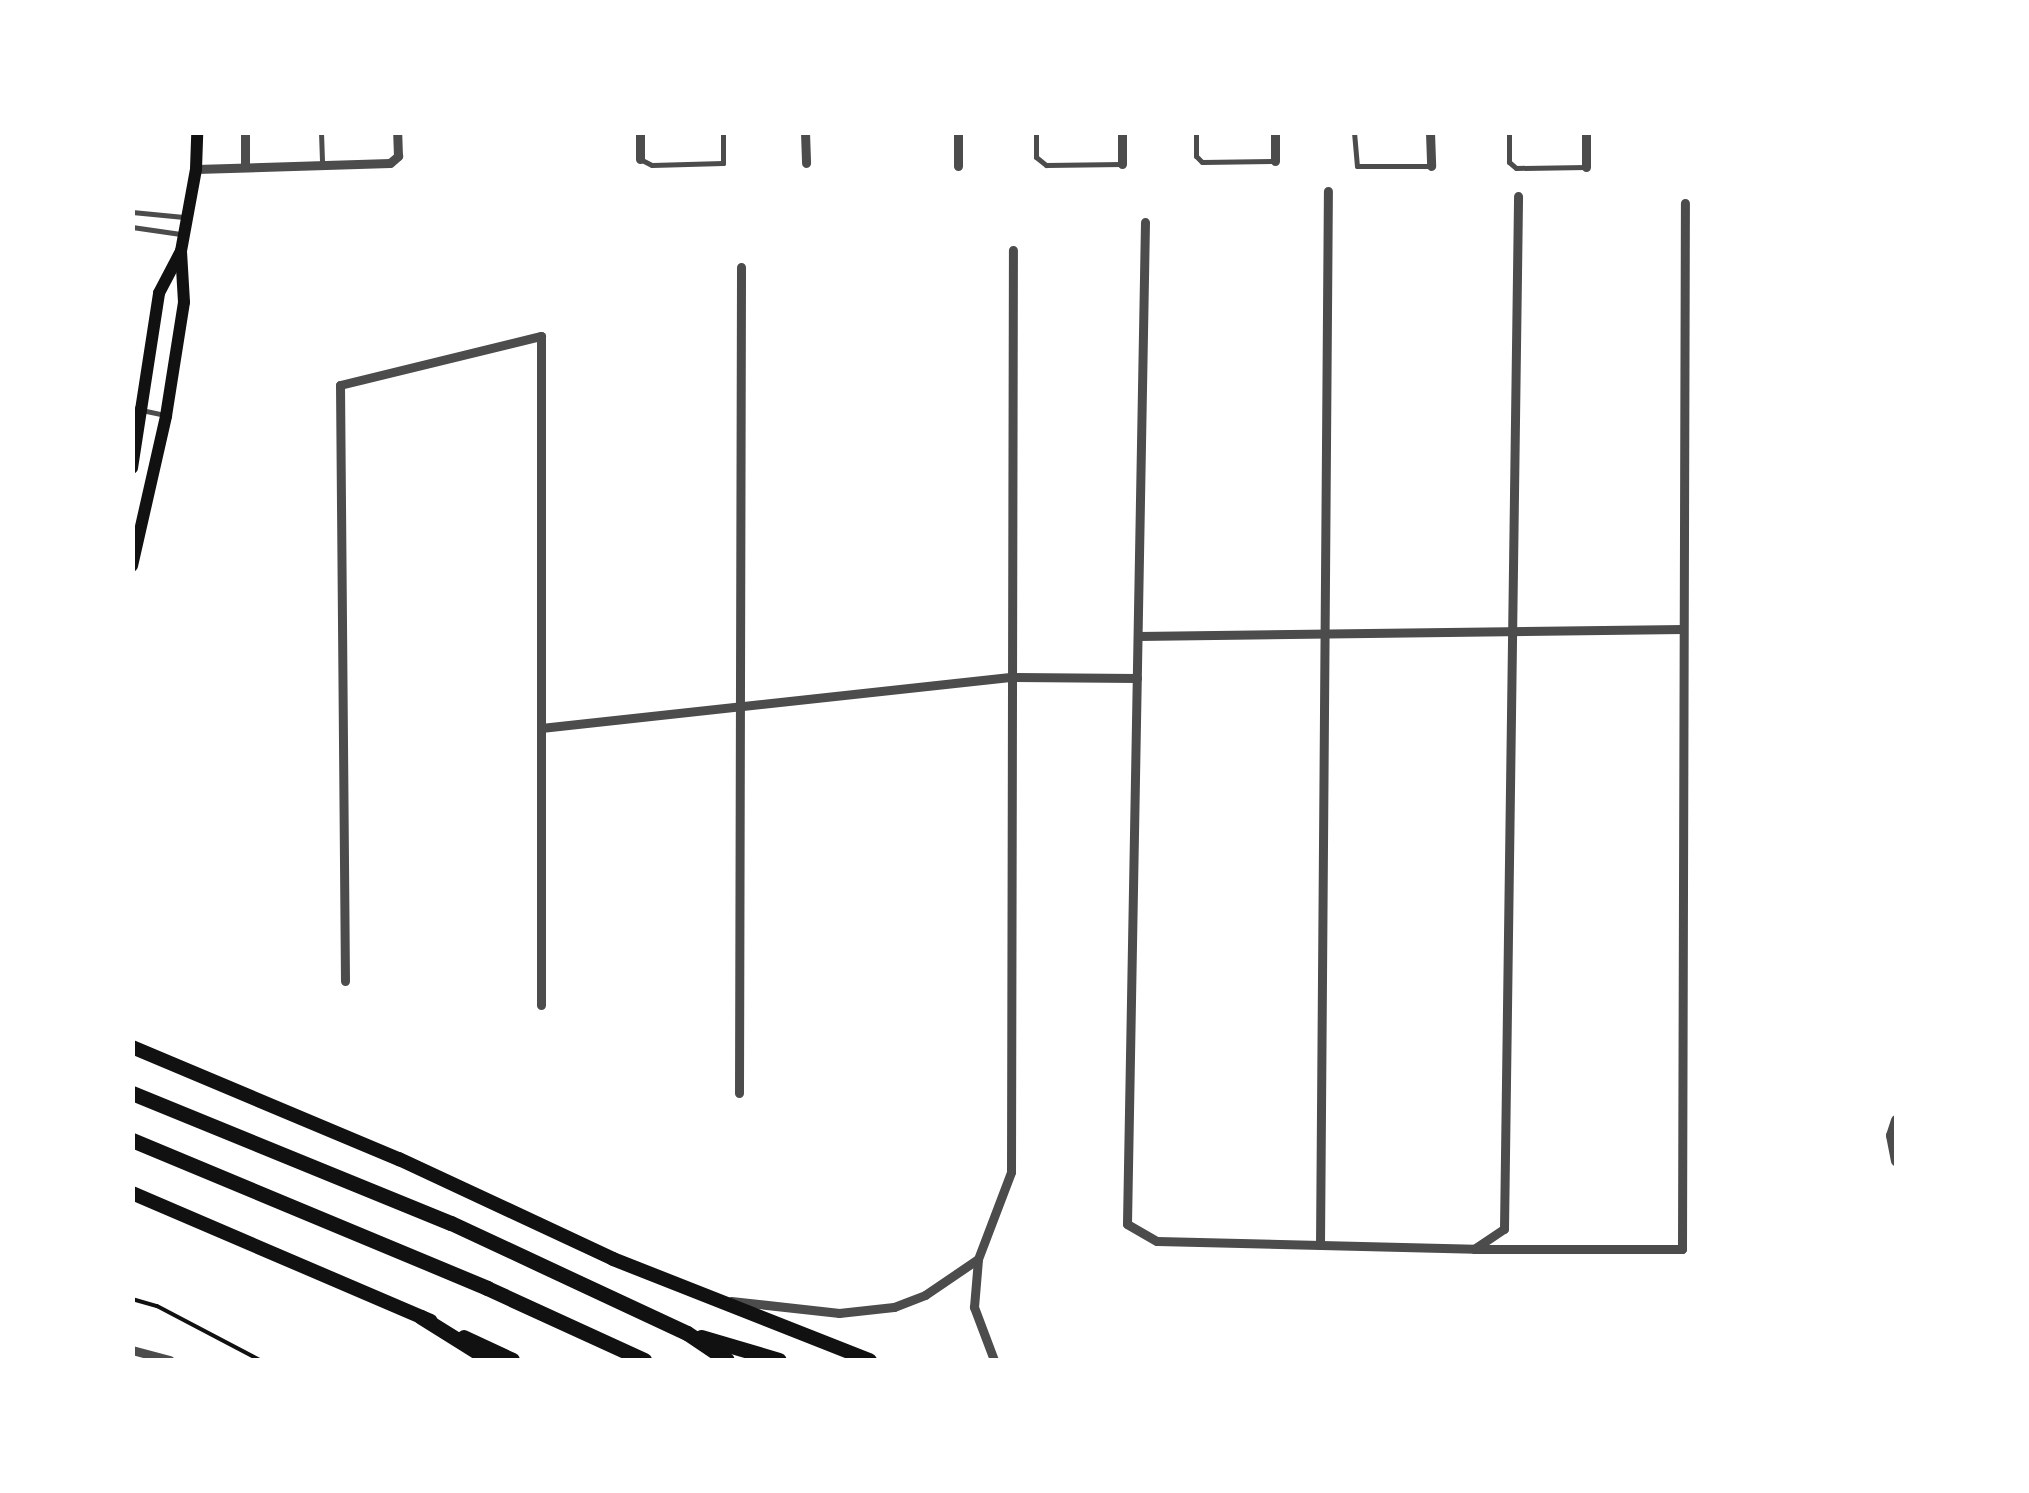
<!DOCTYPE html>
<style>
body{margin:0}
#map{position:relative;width:2029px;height:1493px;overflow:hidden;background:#fff;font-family:"Crimson Pro",serif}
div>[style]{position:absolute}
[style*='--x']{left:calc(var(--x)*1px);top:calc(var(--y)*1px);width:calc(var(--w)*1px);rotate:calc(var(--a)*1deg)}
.path>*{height:4px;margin:-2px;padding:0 2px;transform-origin:2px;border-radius:2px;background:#111}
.service>*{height:5px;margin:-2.5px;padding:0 2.5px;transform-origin:2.5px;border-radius:2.5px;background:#4c4c4c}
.minor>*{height:9px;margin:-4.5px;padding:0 4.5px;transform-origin:4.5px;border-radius:4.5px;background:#4c4c4c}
.tertiary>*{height:11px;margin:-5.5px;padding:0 5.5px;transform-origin:5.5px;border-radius:5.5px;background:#4c4c4c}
.secondary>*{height:12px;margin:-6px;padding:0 6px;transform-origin:6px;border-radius:6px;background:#111}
.primary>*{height:14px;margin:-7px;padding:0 7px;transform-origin:7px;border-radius:7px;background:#111}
.trunk>*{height:15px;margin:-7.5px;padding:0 7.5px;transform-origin:7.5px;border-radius:7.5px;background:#111}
span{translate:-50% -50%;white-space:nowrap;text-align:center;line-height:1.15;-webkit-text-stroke:9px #fff;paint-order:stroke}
.frame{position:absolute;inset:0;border:135px solid #fff;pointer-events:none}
</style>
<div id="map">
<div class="path">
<i style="--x:132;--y:1299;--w:26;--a:16"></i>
<i style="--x:157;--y:1306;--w:116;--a:27.7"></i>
</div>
<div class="service">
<i style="--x:321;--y:132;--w:32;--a:88"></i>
<i style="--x:1036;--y:132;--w:25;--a:90"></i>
<i style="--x:1036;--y:157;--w:13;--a:39"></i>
<i style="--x:1046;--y:165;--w:76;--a:-0.8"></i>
<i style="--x:1196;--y:132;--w:24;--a:90"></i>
<i style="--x:1196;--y:156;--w:8;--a:45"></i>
<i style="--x:1202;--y:162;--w:73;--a:-0.8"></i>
<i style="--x:1354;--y:132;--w:34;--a:85"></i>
<i style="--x:1357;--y:166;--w:74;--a:0"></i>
<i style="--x:1509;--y:132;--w:30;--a:90"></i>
<i style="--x:1509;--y:162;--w:9;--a:41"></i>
<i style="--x:1516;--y:168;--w:70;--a:-0.8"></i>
<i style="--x:640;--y:159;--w:13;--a:27"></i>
<i style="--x:652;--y:165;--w:71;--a:-1.6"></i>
<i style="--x:723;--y:163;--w:31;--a:-90"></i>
<i style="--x:132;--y:212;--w:52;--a:5.5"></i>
<i style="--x:132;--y:227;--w:49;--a:8.1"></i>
<i style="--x:132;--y:408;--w:33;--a:12"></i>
</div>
<div class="minor">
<i style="--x:640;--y:132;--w:27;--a:90"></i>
<i style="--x:805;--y:132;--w:31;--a:88"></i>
<i style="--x:958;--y:132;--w:34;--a:90"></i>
<i style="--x:1275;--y:132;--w:29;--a:90"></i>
<i style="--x:1430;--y:132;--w:34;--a:88"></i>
<i style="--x:1586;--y:132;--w:35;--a:90"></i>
<i style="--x:1122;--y:164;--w:32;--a:-90"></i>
<i style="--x:245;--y:166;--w:34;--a:-90"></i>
<i style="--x:196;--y:169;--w:194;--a:-1.8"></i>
<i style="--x:390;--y:163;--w:11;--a:-41"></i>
<i style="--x:398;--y:156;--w:24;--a:-92"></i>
<i style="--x:1145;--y:222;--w:1002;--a:91.03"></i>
<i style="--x:1127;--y:1224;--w:34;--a:30"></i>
<i style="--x:1157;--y:1241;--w:317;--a:1.4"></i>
<i style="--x:1474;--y:1249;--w:36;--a:-34"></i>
<i style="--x:1504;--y:1229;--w:1033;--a:-89.22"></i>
<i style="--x:1138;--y:636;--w:545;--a:-0.74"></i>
<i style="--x:541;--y:728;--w:474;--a:-6.2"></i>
<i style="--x:1012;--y:677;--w:125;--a:0.5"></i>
<i style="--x:345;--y:981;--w:596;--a:-90.48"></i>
<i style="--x:340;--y:385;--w:207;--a:-13.7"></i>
<i style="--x:541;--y:336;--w:669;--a:90"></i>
<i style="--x:739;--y:1093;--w:826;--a:-89.86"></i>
<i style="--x:1320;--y:1245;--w:1054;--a:-89.57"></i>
<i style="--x:1476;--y:1249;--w:206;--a:0"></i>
<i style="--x:1682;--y:1249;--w:1046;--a:-89.84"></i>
<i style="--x:731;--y:1301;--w:109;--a:6.3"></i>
<i style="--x:839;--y:1313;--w:55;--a:-6.2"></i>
<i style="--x:894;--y:1307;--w:33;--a:-21"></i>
<i style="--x:925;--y:1295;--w:64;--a:-34.2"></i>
<i style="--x:132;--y:1350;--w:39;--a:15"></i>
<i style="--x:994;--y:1360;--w:57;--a:-110.7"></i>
<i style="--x:974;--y:1307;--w:48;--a:-85.2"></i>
<i style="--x:978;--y:1259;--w:93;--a:-69.2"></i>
<i style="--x:1011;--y:1172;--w:922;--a:-89.88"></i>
</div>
<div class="tertiary">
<i style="--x:1896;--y:1120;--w:16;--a:108"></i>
<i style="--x:1891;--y:1135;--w:26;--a:79"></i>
</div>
<div class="secondary">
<i style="--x:132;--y:468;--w:177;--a:-81.2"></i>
<i style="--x:159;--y:293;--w:45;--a:-62.3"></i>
<i style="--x:132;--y:566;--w:154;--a:-77.2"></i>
<i style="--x:166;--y:416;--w:115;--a:-81"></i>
<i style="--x:184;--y:302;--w:51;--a:-93.4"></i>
<i style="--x:181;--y:251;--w:83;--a:-79.6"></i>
<i style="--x:196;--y:169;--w:37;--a:-88"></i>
</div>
<div class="primary">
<i style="--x:132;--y:1047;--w:290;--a:22.8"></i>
<i style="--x:399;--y:1159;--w:236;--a:25"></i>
<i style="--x:613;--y:1259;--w:276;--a:21.5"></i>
<i style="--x:132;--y:1193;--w:325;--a:23.2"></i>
<i style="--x:464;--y:1337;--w:54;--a:25.1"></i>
</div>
<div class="trunk">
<i style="--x:132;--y:1093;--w:344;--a:22.2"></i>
<i style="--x:451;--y:1223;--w:260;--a:25"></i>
<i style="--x:687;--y:1333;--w:48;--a:34"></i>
<i style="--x:132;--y:1140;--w:385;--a:22.6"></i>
<i style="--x:487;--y:1288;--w:173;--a:24.6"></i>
<i style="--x:421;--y:1317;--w:81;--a:31.9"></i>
<i style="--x:701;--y:1337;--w:81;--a:16.4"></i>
</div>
<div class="frame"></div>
</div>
